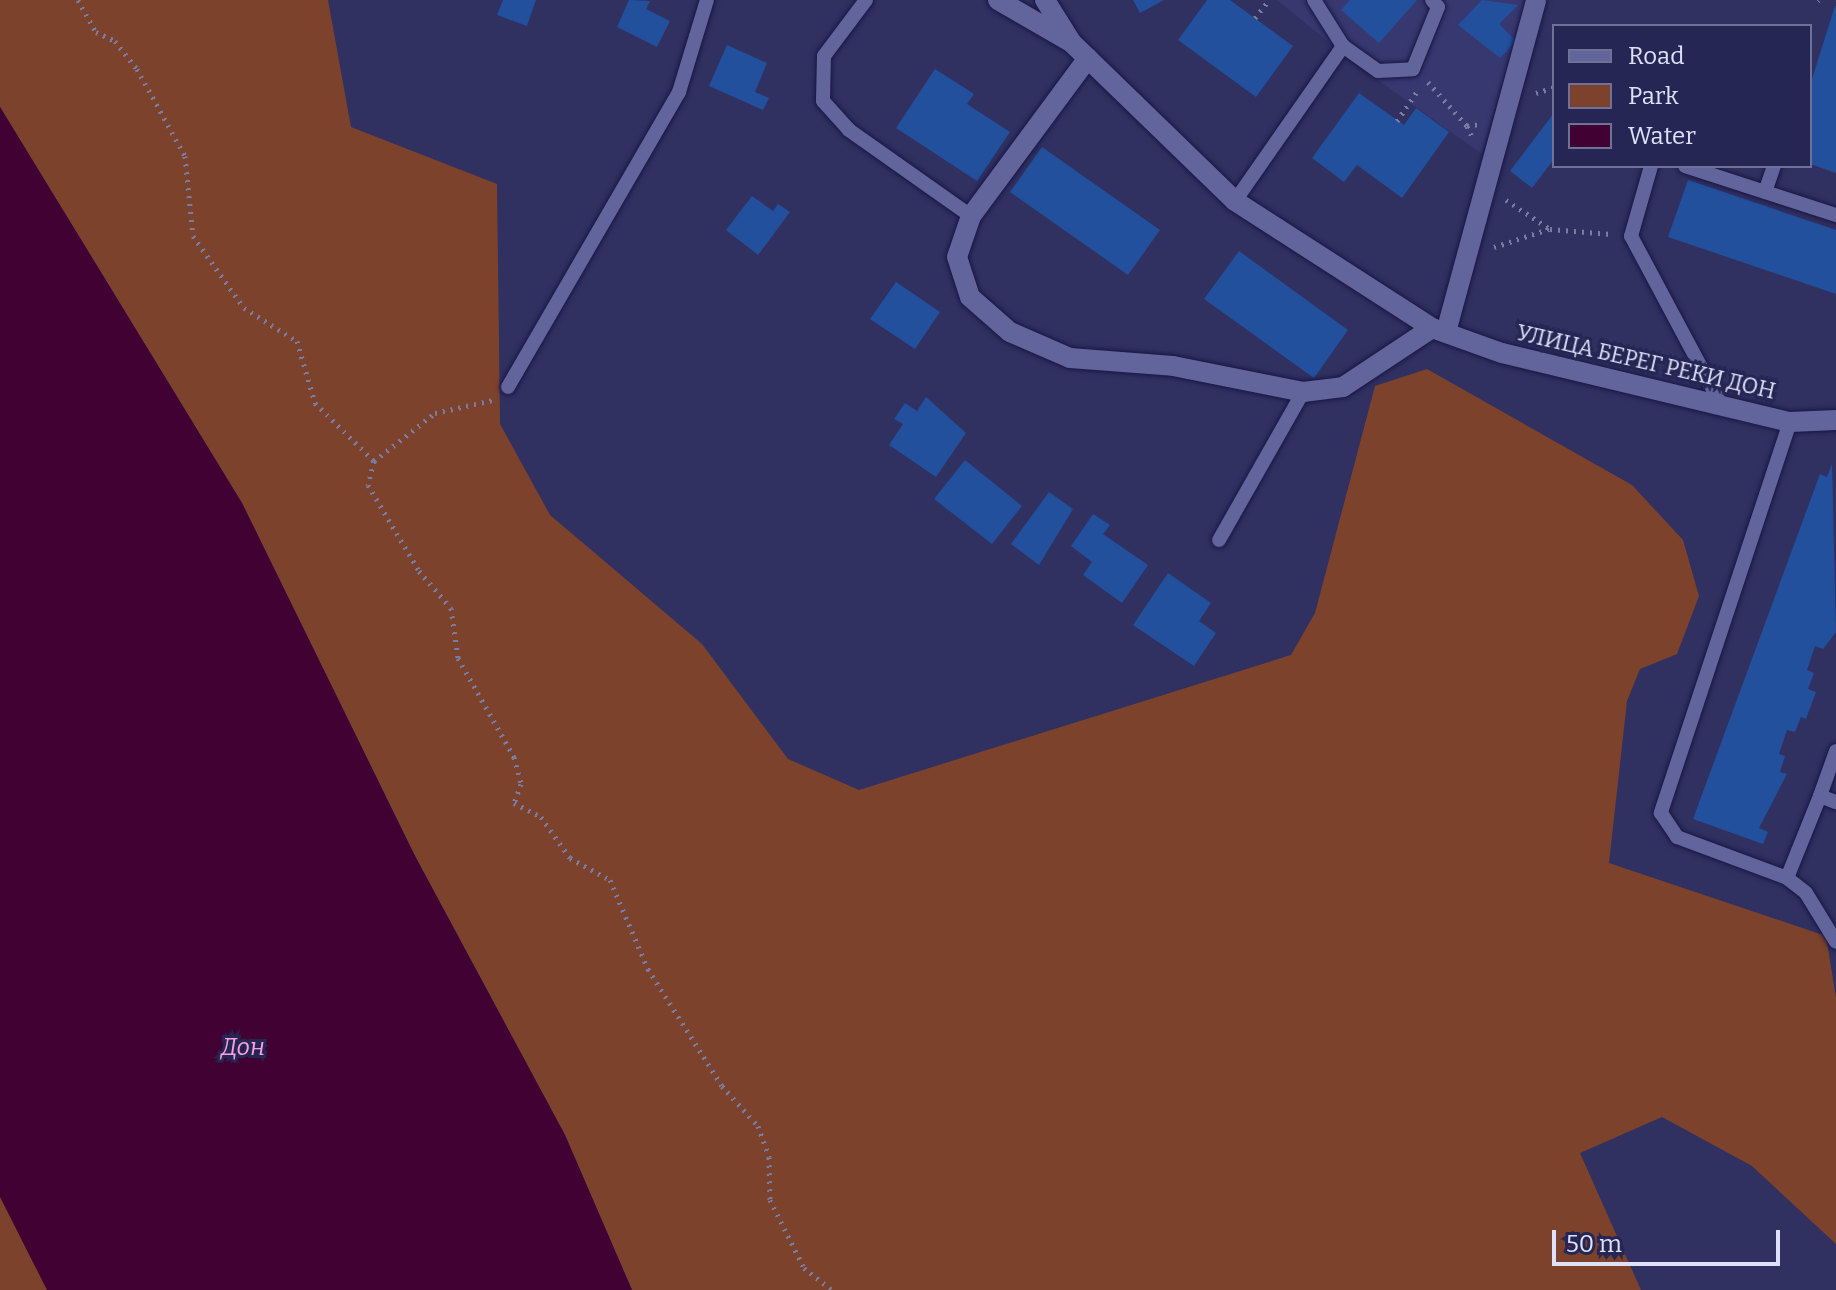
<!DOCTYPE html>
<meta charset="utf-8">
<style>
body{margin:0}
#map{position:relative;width:1836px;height:1290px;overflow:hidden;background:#303061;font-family:Bitter,serif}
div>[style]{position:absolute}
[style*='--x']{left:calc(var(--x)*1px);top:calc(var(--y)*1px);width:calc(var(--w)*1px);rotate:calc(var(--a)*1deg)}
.built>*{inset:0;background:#383870}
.green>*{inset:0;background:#7d422c}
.water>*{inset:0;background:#410132}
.building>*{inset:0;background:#22509d}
.path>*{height:5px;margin-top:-2.5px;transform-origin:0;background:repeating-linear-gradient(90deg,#7b7ca3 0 2px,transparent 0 8px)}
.roads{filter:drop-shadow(0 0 2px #191644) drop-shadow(0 0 2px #191644)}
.lane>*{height:14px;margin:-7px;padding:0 7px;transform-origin:7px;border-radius:7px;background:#62659b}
.street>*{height:20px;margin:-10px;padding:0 10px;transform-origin:10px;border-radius:10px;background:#62659b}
span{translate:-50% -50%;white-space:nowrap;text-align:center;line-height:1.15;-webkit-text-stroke:6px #262655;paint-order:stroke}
.street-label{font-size:22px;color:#dfe1fa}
.water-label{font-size:24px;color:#fda0de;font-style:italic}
.legend{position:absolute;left:1552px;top:24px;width:260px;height:144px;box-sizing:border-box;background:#262655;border:2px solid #707197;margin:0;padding:10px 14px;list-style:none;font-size:24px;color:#dfe1fa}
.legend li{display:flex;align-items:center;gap:16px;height:40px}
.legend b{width:40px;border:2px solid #707197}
.scale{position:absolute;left:1552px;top:1230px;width:228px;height:36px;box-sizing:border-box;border:4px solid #dfe1fa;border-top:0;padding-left:10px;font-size:24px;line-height:28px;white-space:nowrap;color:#dfe1fa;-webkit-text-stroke:6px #262655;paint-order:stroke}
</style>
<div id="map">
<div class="built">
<i style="clip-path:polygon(1277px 0,1526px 0,1482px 154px,1354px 63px)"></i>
</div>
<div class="green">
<i style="clip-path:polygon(0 0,328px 0,351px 127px,497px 184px,500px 424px,550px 515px,702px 644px,788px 759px,859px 790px,1291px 655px,1315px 613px,1375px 386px,1427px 369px,1632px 485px,1683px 540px,1699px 596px,1677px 654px,1640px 669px,1627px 701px,1609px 863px,1826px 936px,1836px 998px,1836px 1244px,1752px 1166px,1662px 1117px,1580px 1153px,1641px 1290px,632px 1290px,565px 1135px,415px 856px,242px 503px,0 107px)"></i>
<i style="clip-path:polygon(0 1168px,62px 1290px,0 1290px)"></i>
</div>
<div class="water">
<i style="clip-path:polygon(0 107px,242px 503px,415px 856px,565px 1135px,632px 1290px,47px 1290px,0 1197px)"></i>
</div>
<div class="building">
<i style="clip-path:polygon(503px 0,536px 0,527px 26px,497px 15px)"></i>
<i style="clip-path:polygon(629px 0,650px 1px,646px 9px,670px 21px,657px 47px,617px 27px)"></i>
<i style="clip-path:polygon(1133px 0,1164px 0,1140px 13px)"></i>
<i style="clip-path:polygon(1207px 0,1230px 0,1293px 46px,1256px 97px,1178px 40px)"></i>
<i style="clip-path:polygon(1350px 0,1417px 0,1379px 43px,1341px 10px)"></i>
<i style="clip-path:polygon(1482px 0,1518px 5px,1499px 24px,1516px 41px,1500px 58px,1458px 25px)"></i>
<i style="clip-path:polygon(1835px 6px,1836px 6px,1836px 173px,1810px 164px,1810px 85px)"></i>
<i style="clip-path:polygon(727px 45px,767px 63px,755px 92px,769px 98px,763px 110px,709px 86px)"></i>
<i style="clip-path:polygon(935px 69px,974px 94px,967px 104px,1010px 132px,977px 181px,896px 128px)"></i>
<i style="clip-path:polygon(1359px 93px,1404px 125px,1416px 108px,1449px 132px,1402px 198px,1357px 165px,1344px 182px,1312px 158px)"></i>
<i style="clip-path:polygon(1554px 113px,1554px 159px,1532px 188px,1510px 171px)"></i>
<i style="clip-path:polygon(1042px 147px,1160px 230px,1128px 275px,1010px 192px)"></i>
<i style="clip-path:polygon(1688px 180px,1836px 230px,1836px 294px,1668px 237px)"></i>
<i style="clip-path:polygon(752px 196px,773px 211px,778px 204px,790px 212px,758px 255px,726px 230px)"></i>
<i style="clip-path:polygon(1239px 251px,1348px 330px,1314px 378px,1204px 299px)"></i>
<i style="clip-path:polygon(896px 282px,940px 312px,915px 349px,870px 319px)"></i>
<i style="clip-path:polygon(926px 397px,966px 433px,936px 477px,889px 445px,903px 424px,894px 419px,905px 403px,917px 411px)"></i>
<i style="clip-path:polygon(965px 460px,1022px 506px,992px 544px,934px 499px)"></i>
<i style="clip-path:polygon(1832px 464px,1836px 632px,1823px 649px,1815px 646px,1807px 670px,1814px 673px,1808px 689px,1816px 692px,1806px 719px,1801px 717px,1795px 732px,1787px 730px,1779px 754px,1785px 756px,1780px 772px,1787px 774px,1759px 828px,1768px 832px,1763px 844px,1693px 819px,1820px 474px,1827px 477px)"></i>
<i style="clip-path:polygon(1049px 492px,1073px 509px,1039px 565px,1011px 544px)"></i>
<i style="clip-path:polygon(1093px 514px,1110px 525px,1103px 534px,1148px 565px,1122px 603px,1083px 575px,1092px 562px,1071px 546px)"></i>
<i style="clip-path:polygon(1168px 573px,1211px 603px,1199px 621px,1216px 633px,1194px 666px,1133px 625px)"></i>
</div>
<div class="path">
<i style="--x:78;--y:0;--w:37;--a:61"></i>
<i style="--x:96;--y:32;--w:21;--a:25"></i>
<i style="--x:115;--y:41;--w:36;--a:52"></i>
<i style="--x:137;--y:69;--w:99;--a:61.1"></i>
<i style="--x:185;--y:156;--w:80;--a:84.3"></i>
<i style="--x:193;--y:236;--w:88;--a:54.7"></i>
<i style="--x:244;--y:308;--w:62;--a:31.9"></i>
<i style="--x:297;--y:341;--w:65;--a:73.8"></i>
<i style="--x:315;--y:403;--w:83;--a:44.5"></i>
<i style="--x:374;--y:461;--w:25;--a:104"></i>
<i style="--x:368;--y:485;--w:100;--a:59.3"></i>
<i style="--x:419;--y:571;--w:49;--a:49.1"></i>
<i style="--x:451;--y:608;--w:50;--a:82"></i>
<i style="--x:458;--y:658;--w:114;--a:60.5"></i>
<i style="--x:514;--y:757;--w:28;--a:75"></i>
<i style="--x:521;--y:784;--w:20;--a:110"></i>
<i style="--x:514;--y:803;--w:30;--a:27"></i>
<i style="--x:541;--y:817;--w:50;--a:54.7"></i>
<i style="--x:570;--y:858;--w:46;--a:28.8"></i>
<i style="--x:610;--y:880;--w:97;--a:66.9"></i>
<i style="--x:648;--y:969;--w:138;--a:57.7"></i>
<i style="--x:722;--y:1086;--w:54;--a:48"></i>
<i style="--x:758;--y:1126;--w:33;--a:70"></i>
<i style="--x:769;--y:1157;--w:43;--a:88.7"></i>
<i style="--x:770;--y:1200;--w:76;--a:63.4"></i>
<i style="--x:804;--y:1268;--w:36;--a:38"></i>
<i style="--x:1818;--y:1;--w:1;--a:-45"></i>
<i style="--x:1255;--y:18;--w:23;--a:-52"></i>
<i style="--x:1428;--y:82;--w:59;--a:48.4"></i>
<i style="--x:1467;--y:126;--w:12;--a:-9"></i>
<i style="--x:1536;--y:93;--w:19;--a:-18"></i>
<i style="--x:1397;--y:121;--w:37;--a:-56"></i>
<i style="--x:1467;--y:126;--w:14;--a:65"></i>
<i style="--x:1506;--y:200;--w:53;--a:33.4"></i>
<i style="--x:1550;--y:229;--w:61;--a:4.7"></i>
<i style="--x:1494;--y:247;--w:58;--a:-18.1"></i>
<i style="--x:374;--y:461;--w:78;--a:-38.2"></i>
<i style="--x:435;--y:413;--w:59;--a:-12.6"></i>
</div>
<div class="roads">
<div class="lane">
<i style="--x:866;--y:0;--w:70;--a:126.9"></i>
<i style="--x:824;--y:56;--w:45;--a:91.3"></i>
<i style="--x:823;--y:101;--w:39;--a:48"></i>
<i style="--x:849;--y:130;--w:149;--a:35.2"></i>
<i style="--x:1314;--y:0;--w:54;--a:57.8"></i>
<i style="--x:1343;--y:46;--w:43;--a:35.5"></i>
<i style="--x:1378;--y:71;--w:35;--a:-3"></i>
<i style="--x:1413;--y:69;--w:67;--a:-68"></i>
<i style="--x:1438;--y:7;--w:9;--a:-131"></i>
<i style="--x:1651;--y:166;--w:73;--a:105.9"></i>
<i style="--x:1631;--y:236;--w:187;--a:61.9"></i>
<i style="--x:1685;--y:166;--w:159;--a:18"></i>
<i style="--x:1765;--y:192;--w:28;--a:-71"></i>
<i style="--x:1235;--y:201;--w:189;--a:-55.1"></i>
<i style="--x:508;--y:387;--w:341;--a:-59.9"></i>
<i style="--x:679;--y:92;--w:96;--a:-73.1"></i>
<i style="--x:1790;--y:422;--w:412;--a:108.3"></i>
<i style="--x:1661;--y:813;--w:29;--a:56"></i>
<i style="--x:1677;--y:837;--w:117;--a:20.4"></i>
<i style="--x:1787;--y:878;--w:88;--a:-68.1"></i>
<i style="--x:1219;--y:540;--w:170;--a:-60.4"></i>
<i style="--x:1836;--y:751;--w:48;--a:109.6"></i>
<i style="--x:1820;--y:796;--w:17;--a:21"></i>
<i style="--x:1787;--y:878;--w:24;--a:38"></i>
<i style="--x:1806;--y:893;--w:57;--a:58.5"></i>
</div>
<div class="street">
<i style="--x:998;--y:0;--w:82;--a:30"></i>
<i style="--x:1045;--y:0;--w:51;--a:57.9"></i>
<i style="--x:1072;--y:43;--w:227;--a:44.1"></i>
<i style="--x:1235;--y:201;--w:234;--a:32.8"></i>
<i style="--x:1432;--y:328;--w:74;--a:19.7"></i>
<i style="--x:1502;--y:353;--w:296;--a:13.5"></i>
<i style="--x:1790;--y:422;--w:46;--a:-2.5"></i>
<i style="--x:1088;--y:58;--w:197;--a:126.5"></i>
<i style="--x:971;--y:216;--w:43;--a:108.9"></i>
<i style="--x:957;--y:257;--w:42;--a:72"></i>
<i style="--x:970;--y:297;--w:53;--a:41.2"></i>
<i style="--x:1010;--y:332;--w:65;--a:23.4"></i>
<i style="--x:1070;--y:358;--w:103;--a:4.4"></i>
<i style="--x:1173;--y:366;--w:133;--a:11.3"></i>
<i style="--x:1303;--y:392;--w:40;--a:-7.1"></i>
<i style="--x:1343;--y:387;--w:107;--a:-33.5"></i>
<i style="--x:1446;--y:332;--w:344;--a:-74.8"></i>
</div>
</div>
<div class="street-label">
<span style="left:1646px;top:362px;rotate:13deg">УЛИЦА БЕРЕГ РЕКИ ДОН</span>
</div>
<div class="water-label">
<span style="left:243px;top:1048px">Дон</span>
</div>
<ul class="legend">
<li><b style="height:10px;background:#62659b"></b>Road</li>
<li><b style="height:22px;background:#7d422c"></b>Park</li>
<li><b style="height:22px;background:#410132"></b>Water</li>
</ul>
<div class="scale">50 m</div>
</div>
